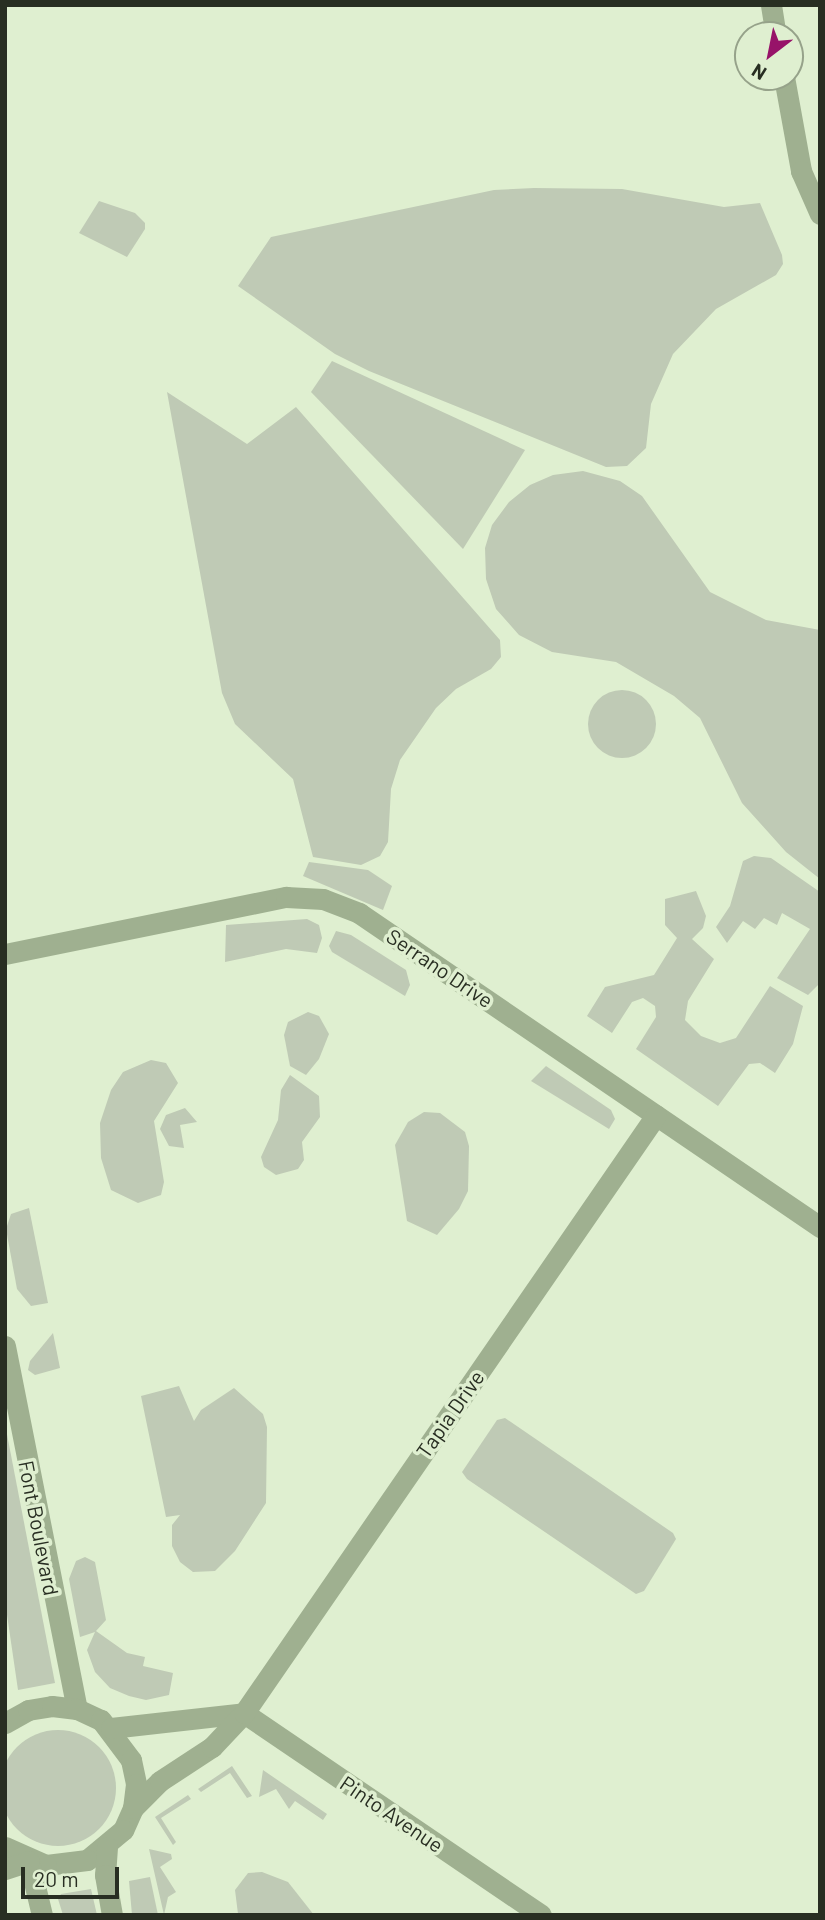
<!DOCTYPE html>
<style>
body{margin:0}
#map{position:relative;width:825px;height:1920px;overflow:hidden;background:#dfefd0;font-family:Barlow,sans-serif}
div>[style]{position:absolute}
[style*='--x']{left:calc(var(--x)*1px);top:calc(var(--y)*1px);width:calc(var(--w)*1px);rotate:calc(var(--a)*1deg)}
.green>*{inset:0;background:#bfcab5}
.round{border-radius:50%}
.minor>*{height:21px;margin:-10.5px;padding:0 10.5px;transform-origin:10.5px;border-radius:10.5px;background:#9fb090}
span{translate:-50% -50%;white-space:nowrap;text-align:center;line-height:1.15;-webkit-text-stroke:7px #dfefd0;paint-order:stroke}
.street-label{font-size:21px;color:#282e22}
.frame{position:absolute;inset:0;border:7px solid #282e22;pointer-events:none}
.north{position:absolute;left:734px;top:21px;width:70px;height:70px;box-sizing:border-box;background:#dfefd0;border:2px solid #96a28a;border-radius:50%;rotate:212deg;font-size:19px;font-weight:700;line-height:28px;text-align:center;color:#282e22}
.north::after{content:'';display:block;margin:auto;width:24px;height:32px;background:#971369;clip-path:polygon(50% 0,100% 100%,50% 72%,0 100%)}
.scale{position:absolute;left:21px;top:1867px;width:98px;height:32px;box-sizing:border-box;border:4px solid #282e22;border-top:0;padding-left:9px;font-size:21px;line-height:24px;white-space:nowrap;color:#282e22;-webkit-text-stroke:5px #dfefd0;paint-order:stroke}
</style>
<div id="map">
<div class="green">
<i style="clip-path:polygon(534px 188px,622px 189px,724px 207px,760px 203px,782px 255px,783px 264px,776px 275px,716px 309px,673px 354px,651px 404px,646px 448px,627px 466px,606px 467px,369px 371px,335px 354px,238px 286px,271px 237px,494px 190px)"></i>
<i style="clip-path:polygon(99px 201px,135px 213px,145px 223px,145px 229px,127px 257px,79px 233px)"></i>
<i style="clip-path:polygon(332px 361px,525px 450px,463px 549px,311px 392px)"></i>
<i style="clip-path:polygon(167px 392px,247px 444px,296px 407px,500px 640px,501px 657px,491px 669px,456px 689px,436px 708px,400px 760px,391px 789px,388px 842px,380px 856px,361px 865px,313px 857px,293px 779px,235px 724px,222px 693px)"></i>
<i style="clip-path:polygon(583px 471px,620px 481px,642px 496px,710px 592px,766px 620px,820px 630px,820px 879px,786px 852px,742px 803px,700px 718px,674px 696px,616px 662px,552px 652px,519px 635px,496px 609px,486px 579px,485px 548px,492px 525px,509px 502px,530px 485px,553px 475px)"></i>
<i class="round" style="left:588px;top:690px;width:68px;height:68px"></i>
<i style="clip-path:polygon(754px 856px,771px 858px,820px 892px,820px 983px,808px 995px,777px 978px,810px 929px,782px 913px,777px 925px,764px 918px,755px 929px,743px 921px,727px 943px,716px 927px,730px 906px,743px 861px)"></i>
<i style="clip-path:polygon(309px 862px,368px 870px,392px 886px,383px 910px,303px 876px)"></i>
<i style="clip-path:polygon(696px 891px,706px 916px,703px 928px,692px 939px,714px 959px,688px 1001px,685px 1020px,701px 1036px,720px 1043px,736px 1038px,770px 986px,803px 1006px,793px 1044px,775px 1073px,760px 1063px,749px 1064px,718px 1106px,636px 1049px,656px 1017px,655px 1006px,643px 998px,632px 1002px,612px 1033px,587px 1016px,605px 987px,654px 975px,677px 938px,665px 925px,665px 899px)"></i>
<i style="clip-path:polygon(307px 919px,319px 925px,322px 938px,317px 953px,286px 949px,225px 962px,226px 925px)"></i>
<i style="clip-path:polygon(336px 931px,351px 935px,406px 970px,410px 985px,405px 996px,332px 952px,329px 946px)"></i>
<i style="clip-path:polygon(308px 1012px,319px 1016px,329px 1034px,319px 1059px,306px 1075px,290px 1066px,284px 1035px,288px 1022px)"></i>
<i style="clip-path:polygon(151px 1060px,166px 1063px,178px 1083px,154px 1121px,164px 1182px,161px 1195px,138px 1203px,111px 1190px,101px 1158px,100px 1123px,111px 1090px,123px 1072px)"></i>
<i style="clip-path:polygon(546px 1066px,611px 1110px,615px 1119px,609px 1129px,531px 1081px)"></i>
<i style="clip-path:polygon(290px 1075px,319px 1096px,320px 1117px,302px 1142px,304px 1160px,298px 1169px,276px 1175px,264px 1167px,261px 1157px,278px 1120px,281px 1090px)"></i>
<i style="clip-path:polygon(185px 1108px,197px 1122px,180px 1125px,184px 1148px,169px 1146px,160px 1129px,166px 1115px)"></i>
<i style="clip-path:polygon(424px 1112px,440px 1113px,465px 1132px,469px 1146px,468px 1191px,459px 1209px,437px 1235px,407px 1221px,395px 1145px,408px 1122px)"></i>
<i style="clip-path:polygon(29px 1208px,48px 1303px,31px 1306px,17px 1289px,6px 1229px,11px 1214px)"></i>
<i style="clip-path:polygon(53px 1333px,60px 1368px,35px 1375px,28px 1370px,30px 1361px)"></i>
<i style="clip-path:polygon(179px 1386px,194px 1421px,201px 1410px,234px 1388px,263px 1414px,267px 1427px,266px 1503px,235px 1551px,215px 1571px,193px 1572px,180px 1562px,172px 1546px,172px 1525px,180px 1515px,166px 1517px,141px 1396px)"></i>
<i style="clip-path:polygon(505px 1418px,673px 1533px,676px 1539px,644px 1591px,636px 1594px,467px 1479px,462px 1472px,497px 1420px)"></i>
<i style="clip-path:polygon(5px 1424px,55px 1683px,18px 1690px,5px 1601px)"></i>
<i style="clip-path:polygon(85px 1557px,95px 1562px,106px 1620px,96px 1631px,127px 1653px,145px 1657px,143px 1666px,173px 1673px,169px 1695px,146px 1700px,129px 1696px,110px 1688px,95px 1672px,87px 1650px,95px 1632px,80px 1637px,69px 1579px,76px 1561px)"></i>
<i class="round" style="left:0;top:1730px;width:116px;height:116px"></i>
<i style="clip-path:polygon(232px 1766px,252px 1796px,247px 1798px,230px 1773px,201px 1792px,198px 1789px)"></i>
<i style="clip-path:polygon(263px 1770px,327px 1814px,323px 1820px,295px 1801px,289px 1809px,276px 1789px,259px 1797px)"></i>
<i style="clip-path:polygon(188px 1795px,191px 1799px,161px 1818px,176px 1842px,173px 1845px,155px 1817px)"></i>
<i style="clip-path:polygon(149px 1849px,171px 1854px,172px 1859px,160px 1867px,176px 1892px,168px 1897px,164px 1915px)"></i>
<i style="clip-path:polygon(262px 1872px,288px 1882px,314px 1915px,238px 1914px,235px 1890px,248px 1873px)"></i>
<i style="clip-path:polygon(150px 1877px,158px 1915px,132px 1915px,129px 1881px)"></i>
<i style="clip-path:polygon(91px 1889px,97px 1915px,63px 1915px,58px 1899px,61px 1894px)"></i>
</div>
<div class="minor">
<i style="--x:771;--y:5;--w:30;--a:81"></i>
<i style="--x:784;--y:77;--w:96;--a:79.7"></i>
<i style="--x:801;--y:171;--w:47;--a:66.2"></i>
<i style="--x:5;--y:954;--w:287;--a:-11.5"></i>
<i style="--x:286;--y:897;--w:37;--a:3"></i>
<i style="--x:323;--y:899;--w:39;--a:21"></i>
<i style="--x:359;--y:913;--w:558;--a:34.26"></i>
<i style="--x:5;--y:1346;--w:370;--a:78.8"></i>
<i style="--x:244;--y:1713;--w:359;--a:34.2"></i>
<i style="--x:5;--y:1723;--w:26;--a:-29"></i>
<i style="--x:28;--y:1710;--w:24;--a:-9"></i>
<i style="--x:52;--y:1706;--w:25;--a:7"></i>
<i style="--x:77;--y:1709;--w:26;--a:25"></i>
<i style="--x:101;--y:1720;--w:50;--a:53.1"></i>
<i style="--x:131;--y:1760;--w:25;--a:78"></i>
<i style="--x:136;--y:1784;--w:24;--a:97"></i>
<i style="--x:133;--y:1808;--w:24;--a:114"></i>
<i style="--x:123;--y:1830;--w:47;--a:140.2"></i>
<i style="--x:87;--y:1860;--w:41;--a:173"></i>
<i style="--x:46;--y:1865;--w:45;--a:-156.3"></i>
<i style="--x:111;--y:1728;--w:134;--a:-6.4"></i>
<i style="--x:133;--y:1808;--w:38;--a:-45"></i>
<i style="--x:160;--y:1781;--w:62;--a:-33.2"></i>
<i style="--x:212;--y:1747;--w:47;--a:-46.7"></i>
<i style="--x:244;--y:1713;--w:726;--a:-55.43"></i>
<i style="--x:107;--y:1847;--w:28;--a:94"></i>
<i style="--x:105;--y:1875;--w:41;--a:80.1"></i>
<i style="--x:29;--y:1861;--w:56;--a:76.5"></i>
<i style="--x:5;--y:1869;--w:25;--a:-18"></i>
</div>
<div class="street-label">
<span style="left:440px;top:968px;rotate:34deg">Serrano Drive</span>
<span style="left:450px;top:1414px;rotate:-55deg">Tapia Drive</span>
<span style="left:39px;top:1528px;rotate:79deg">Font Boulevard</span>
<span style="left:392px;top:1814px;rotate:34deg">Pinto Avenue</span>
</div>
<div class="frame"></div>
<div class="north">N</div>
<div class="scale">20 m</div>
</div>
